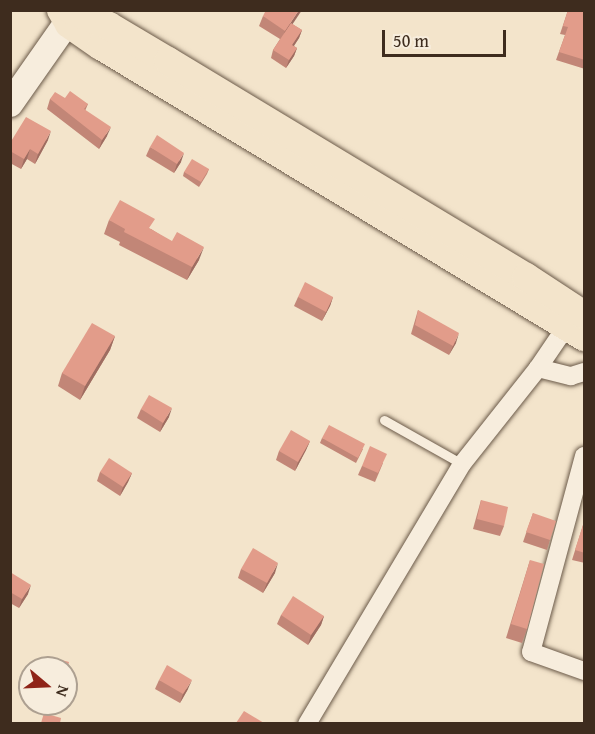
<!DOCTYPE html>
<style>
body{margin:0}
#map{position:relative;width:595px;height:734px;overflow:hidden;background:#f3e4cb;font-family:"Gentium Book Plus",serif}
div>[style]{position:absolute}
[style*='--x']{left:calc(var(--x)*1px);top:calc(var(--y)*1px);width:calc(var(--w)*1px);rotate:calc(var(--a)*1deg)}
.roads{filter:drop-shadow(0 0 2px #6b5a49) drop-shadow(0 0 2px #6b5a49)}
.lane>*{height:9px;margin:-4.5px;padding:0 4.5px;transform-origin:4.5px;border-radius:4.5px;background:#f7eddd}
.street>*{height:18px;margin:-9px;padding:0 9px;transform-origin:9px;border-radius:9px;background:#f7eddd}
.secondary>*{height:26px;margin:-13px;padding:0 13px;transform-origin:13px;border-radius:13px;background:#f7eddd}
.primary>*{height:28px;margin:-14px;padding:0 14px;transform-origin:14px;border-radius:14px;background:#f3e4cb}
.wall>*{inset:0;background:#c28677}
.shaded-wall>*{inset:0;background:#9e6d61}
.building>*{inset:0;background:#e29c8a}
span{translate:-50% -50%;white-space:nowrap;text-align:center;line-height:1.15;-webkit-text-stroke:5px #f7eddd;paint-order:stroke}
.frame{position:absolute;inset:0;border:12px solid #3e2c1e;pointer-events:none}
.north{position:absolute;left:18px;top:656px;width:60px;height:60px;box-sizing:border-box;background:#f7eddd;border:2px solid #ada091;border-radius:50%;rotate:109deg;font-size:16px;font-weight:700;line-height:24px;text-align:center;color:#3e2c1e}
.north::after{content:'';display:block;margin:auto;width:21px;height:27px;background:#8f2418;clip-path:polygon(50% 0,100% 100%,50% 72%,0 100%)}
.scale{position:absolute;left:382px;top:30px;width:124px;height:27px;box-sizing:border-box;border:3px solid #3e2c1e;border-top:0;padding-left:8px;font-size:18px;line-height:21px;white-space:nowrap;color:#3e2c1e;-webkit-text-stroke:4px #f7eddd;paint-order:stroke}
</style>
<div id="map">
<div class="roads">
<div class="lane">
<i style="--x:384;--y:420;--w:90;--a:29.4"></i>
</div>
<div class="street">
<i style="--x:538;--y:368;--w:34;--a:14"></i>
<i style="--x:571;--y:376;--w:14;--a:-17"></i>
<i style="--x:584;--y:456;--w:203;--a:105.1"></i>
<i style="--x:531;--y:652;--w:56;--a:19.7"></i>
<i style="--x:307;--y:724;--w:303;--a:-59.2"></i>
<i style="--x:462;--y:464;--w:122;--a:-51.6"></i>
<i style="--x:538;--y:368;--w:50;--a:-55.7"></i>
</div>
<div class="secondary">
<i style="--x:10;--y:104;--w:113;--a:-55"></i>
</div>
<div class="primary">
<i style="--x:61;--y:10;--w:16;--a:60"></i>
<i style="--x:69;--y:24;--w:39;--a:35"></i>
<i style="--x:101;--y:46;--w:564;--a:31.07"></i>
<i style="--x:71;--y:10;--w:41;--a:22.8"></i>
<i style="--x:109;--y:26;--w:69;--a:30.7"></i>
<i style="--x:168;--y:61;--w:418;--a:31.1"></i>
<i style="--x:526;--y:277;--w:69;--a:33.2"></i>
</div>
</div>
<div class="wall">
<i style="clip-path:polygon(568px 10px,585px 10px,585px 69px,556px 60px,565px 35px,560px 34px)"></i>
<i style="clip-path:polygon(263px 16px,292px 24px,302px 30px,299px 38px,294px 46px,297px 48px,294px 56px,286px 68px,271px 58px,273px 50px,280px 39px,259px 26px)"></i>
<i style="clip-path:polygon(65px 98px,88px 104px,85px 111px,107px 136px,99px 149px,47px 109px,50px 99px)"></i>
<i style="clip-path:polygon(48px 140px,35px 164px,27px 159px,21px 169px,10px 163px,10px 143px)"></i>
<i style="clip-path:polygon(150px 147px,181px 162px,174px 173px,146px 156px)"></i>
<i style="clip-path:polygon(209px 169px,207px 174px,199px 187px,183px 176px,184px 172px)"></i>
<i style="clip-path:polygon(109px 220px,151px 229px,199px 260px,187px 280px,119px 245px,120px 242px,104px 234px)"></i>
<i style="clip-path:polygon(298px 297px,333px 297px,330px 306px,322px 321px,294px 306px)"></i>
<i style="clip-path:polygon(418px 310px,456px 343px,449px 355px,411px 334px)"></i>
<i style="clip-path:polygon(115px 336px,110px 350px,80px 400px,58px 386px,62px 373px)"></i>
<i style="clip-path:polygon(141px 409px,169px 417px,160px 432px,137px 418px)"></i>
<i style="clip-path:polygon(322px 438px,363px 449px,356px 463px,320px 443px)"></i>
<i style="clip-path:polygon(310px 441px,306px 450px,295px 471px,276px 460px,279px 451px)"></i>
<i style="clip-path:polygon(383px 463px,375px 482px,358px 475px,362px 466px)"></i>
<i style="clip-path:polygon(100px 472px,132px 473px,128px 482px,120px 496px,97px 481px)"></i>
<i style="clip-path:polygon(481px 500px,504px 526px,500px 536px,473px 529px)"></i>
<i style="clip-path:polygon(533px 513px,550px 540px,547px 550px,523px 542px)"></i>
<i style="clip-path:polygon(583px 525px,585px 525px,585px 563px,572px 560px)"></i>
<i style="clip-path:polygon(530px 560px,527px 629px,522px 643px,506px 638px)"></i>
<i style="clip-path:polygon(241px 569px,275px 573px,263px 593px,238px 578px)"></i>
<i style="clip-path:polygon(10px 572px,28px 594px,19px 608px,10px 603px)"></i>
<i style="clip-path:polygon(281px 615px,324px 616px,321px 625px,308px 645px,277px 624px)"></i>
<i style="clip-path:polygon(159px 680px,188px 689px,180px 703px,155px 689px)"></i>
</div>
<div class="shaded-wall">
<i style="clip-path:polygon(299px 10px,302px 10px,282px 40px,285px 31px)"></i>
<i style="clip-path:polygon(302px 30px,299px 38px,289px 53px,292px 45px)"></i>
<i style="clip-path:polygon(297px 48px,294px 56px,286px 68px,289px 60px)"></i>
<i style="clip-path:polygon(111px 127px,107px 136px,99px 149px,102px 140px)"></i>
<i style="clip-path:polygon(51px 131px,48px 140px,35px 164px,38px 154px)"></i>
<i style="clip-path:polygon(30px 149px,27px 159px,21px 169px,24px 159px)"></i>
<i style="clip-path:polygon(184px 153px,181px 162px,174px 173px,177px 164px)"></i>
<i style="clip-path:polygon(204px 247px,199px 260px,187px 280px,192px 267px)"></i>
<i style="clip-path:polygon(333px 297px,330px 306px,322px 321px,326px 312px)"></i>
<i style="clip-path:polygon(459px 333px,456px 343px,449px 355px,453px 346px)"></i>
<i style="clip-path:polygon(115px 336px,110px 350px,80px 400px,85px 386px)"></i>
<i style="clip-path:polygon(172px 408px,169px 417px,160px 432px,163px 423px)"></i>
<i style="clip-path:polygon(310px 441px,306px 450px,295px 471px,298px 462px)"></i>
<i style="clip-path:polygon(132px 473px,128px 482px,120px 496px,123px 487px)"></i>
<i style="clip-path:polygon(278px 563px,275px 573px,263px 593px,267px 583px)"></i>
<i style="clip-path:polygon(31px 585px,28px 594px,19px 608px,22px 599px)"></i>
<i style="clip-path:polygon(324px 616px,321px 625px,308px 645px,311px 635px)"></i>
<i style="clip-path:polygon(192px 680px,188px 689px,180px 703px,183px 694px)"></i>
</div>
<div class="building">
<i style="clip-path:polygon(266px 10px,299px 10px,285px 31px,263px 16px)"></i>
<i style="clip-path:polygon(568px 10px,585px 10px,585px 60px,559px 52px,568px 27px,563px 26px)"></i>
<i style="clip-path:polygon(291px 23px,302px 30px,292px 45px,297px 48px,289px 60px,273px 50px)"></i>
<i style="clip-path:polygon(70px 91px,88px 104px,84px 109px,111px 127px,102px 140px,50px 99px,55px 92px,65px 98px)"></i>
<i style="clip-path:polygon(26px 117px,51px 131px,38px 154px,30px 149px,24px 159px,10px 151px,10px 143px)"></i>
<i style="clip-path:polygon(157px 135px,184px 153px,177px 164px,150px 147px)"></i>
<i style="clip-path:polygon(192px 159px,209px 169px,201px 182px,184px 172px)"></i>
<i style="clip-path:polygon(120px 200px,155px 219px,149px 228px,172px 241px,177px 232px,204px 247px,192px 267px,124px 232px,125px 229px,109px 220px)"></i>
<i style="clip-path:polygon(305px 282px,333px 297px,326px 312px,298px 297px)"></i>
<i style="clip-path:polygon(418px 310px,459px 333px,453px 346px,415px 325px)"></i>
<i style="clip-path:polygon(92px 323px,115px 336px,85px 386px,62px 373px)"></i>
<i style="clip-path:polygon(149px 395px,172px 408px,163px 423px,141px 409px)"></i>
<i style="clip-path:polygon(329px 425px,365px 444px,358px 458px,322px 438px)"></i>
<i style="clip-path:polygon(291px 430px,310px 441px,298px 462px,279px 451px)"></i>
<i style="clip-path:polygon(370px 446px,387px 454px,378px 473px,362px 466px)"></i>
<i style="clip-path:polygon(109px 458px,132px 473px,123px 487px,100px 472px)"></i>
<i style="clip-path:polygon(481px 500px,508px 507px,504px 526px,477px 519px)"></i>
<i style="clip-path:polygon(533px 513px,556px 521px,550px 540px,526px 532px)"></i>
<i style="clip-path:polygon(583px 525px,585px 525px,585px 553px,575px 550px)"></i>
<i style="clip-path:polygon(253px 548px,278px 563px,267px 583px,241px 569px)"></i>
<i style="clip-path:polygon(530px 560px,544px 564px,527px 629px,511px 624px)"></i>
<i style="clip-path:polygon(10px 572px,31px 585px,22px 599px,10px 592px)"></i>
<i style="clip-path:polygon(293px 596px,324px 616px,311px 635px,281px 615px)"></i>
<i style="clip-path:polygon(47px 656px,69px 662px,66px 673px,66px 668px,43px 668px)"></i>
<i style="clip-path:polygon(167px 665px,192px 680px,183px 694px,159px 680px)"></i>
<i style="clip-path:polygon(244px 711px,264px 723px,236px 723px)"></i>
<i style="clip-path:polygon(44px 713px,61px 718px,60px 723px,41px 723px)"></i>
</div>
<div class="frame"></div>
<div class="north">N</div>
<div class="scale">50 m</div>
</div>
